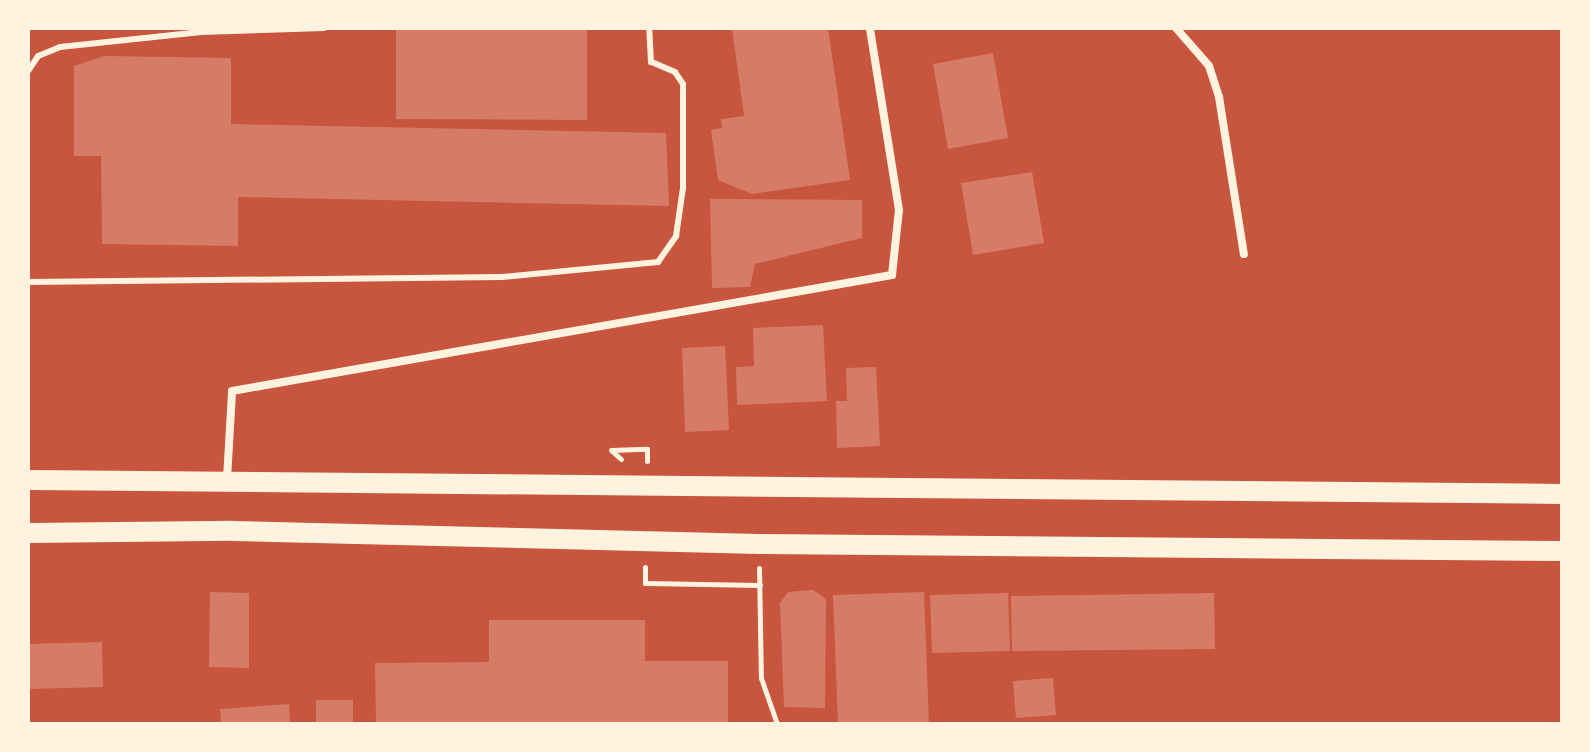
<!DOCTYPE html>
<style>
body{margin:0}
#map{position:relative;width:1590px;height:752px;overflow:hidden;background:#c8553d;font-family:"PT Sans Narrow",sans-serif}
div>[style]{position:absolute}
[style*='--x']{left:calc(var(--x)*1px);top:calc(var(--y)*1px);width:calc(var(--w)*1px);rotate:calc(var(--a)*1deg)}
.building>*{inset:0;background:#d67c66}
.path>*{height:5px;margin:-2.5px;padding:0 2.5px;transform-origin:2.5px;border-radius:2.5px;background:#fff3e0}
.service>*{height:6px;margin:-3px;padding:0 3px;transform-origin:3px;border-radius:3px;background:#fff3e0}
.minor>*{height:8px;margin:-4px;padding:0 4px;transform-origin:4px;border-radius:4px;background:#fff3e0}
.primary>*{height:20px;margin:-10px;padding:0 10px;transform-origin:10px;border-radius:10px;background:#fff3e0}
span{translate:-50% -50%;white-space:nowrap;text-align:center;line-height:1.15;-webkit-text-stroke:7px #fff3e0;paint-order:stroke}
.frame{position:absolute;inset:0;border:30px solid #fff3e0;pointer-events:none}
</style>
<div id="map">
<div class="building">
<i style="clip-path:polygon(396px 28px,587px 28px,587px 120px,396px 119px)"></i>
<i style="clip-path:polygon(732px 28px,828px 28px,850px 180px,752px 194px,718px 180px,711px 130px,722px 128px,721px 119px,744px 116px)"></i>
<i style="clip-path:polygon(993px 53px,1008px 138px,948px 149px,933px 64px)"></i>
<i style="clip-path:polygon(104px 56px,231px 58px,231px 124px,666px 133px,669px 206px,238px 197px,238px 246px,102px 244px,101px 156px,74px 156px,74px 66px)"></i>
<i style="clip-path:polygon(1032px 172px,1044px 243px,973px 255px,961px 183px)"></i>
<i style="clip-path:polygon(710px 199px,862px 200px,862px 238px,755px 264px,750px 287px,712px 288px)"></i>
<i style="clip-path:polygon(823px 325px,827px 401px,737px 405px,736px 367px,754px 366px,753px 328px)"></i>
<i style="clip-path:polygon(725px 346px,729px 430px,685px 432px,682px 348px)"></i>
<i style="clip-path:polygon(876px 367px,880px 446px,837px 448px,836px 401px,847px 401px,846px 368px)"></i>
<i style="clip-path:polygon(813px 590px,826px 599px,825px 708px,784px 707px,780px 603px,788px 592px)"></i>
<i style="clip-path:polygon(210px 592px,249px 593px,249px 668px,209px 667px)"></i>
<i style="clip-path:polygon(924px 592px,929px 724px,838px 724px,833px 595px)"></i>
<i style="clip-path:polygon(1008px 593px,1010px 651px,932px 653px,930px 595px)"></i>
<i style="clip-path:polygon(1214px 593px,1215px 649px,1012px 651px,1011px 596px)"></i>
<i style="clip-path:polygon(489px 620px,645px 620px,645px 661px,728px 661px,728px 724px,376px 724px,375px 663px,489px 662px)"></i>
<i style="clip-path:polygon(102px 642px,103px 687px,28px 689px,28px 644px)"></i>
<i style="clip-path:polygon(1053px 678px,1056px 715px,1016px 718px,1013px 681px)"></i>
<i style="clip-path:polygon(316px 700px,353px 700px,353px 724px,316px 724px)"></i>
<i style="clip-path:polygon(289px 704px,290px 724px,221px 724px,220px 709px)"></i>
</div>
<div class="path">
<i style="--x:621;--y:459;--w:13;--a:-138"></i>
<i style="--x:611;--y:450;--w:36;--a:-2"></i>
<i style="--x:647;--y:449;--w:12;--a:90"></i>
<i style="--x:645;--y:567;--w:16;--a:90"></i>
<i style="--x:645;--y:583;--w:115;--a:1"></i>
<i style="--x:759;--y:568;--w:110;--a:89"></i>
<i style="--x:761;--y:678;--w:49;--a:70.8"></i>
</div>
<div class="service">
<i style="--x:28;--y:71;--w:18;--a:-56"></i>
<i style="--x:38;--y:56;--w:24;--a:-22"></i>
<i style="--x:60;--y:47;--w:142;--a:-6.1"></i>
<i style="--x:201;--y:32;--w:123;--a:-1.9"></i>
<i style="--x:28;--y:282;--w:474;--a:-0.6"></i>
<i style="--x:502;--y:277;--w:157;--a:-5.5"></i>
<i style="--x:658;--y:262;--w:32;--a:-55"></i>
<i style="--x:676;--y:236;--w:49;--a:-81.7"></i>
<i style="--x:683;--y:188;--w:104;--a:-90"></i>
<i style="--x:683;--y:84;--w:14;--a:-124"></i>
<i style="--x:675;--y:72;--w:26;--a:-157"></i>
<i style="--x:651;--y:62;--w:34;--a:-93"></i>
</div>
<div class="minor">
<i style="--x:1176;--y:28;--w:50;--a:49"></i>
<i style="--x:1209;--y:66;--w:33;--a:72"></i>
<i style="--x:1219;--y:97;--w:159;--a:81"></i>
<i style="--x:227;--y:479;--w:88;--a:-86.7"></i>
<i style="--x:232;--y:391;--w:670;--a:-9.97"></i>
<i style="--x:892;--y:275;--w:65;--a:-83.9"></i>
<i style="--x:899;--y:210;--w:184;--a:-99.1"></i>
</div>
<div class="primary">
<i style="--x:28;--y:480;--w:1534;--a:0.52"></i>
<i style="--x:28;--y:533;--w:205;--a:-0.6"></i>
<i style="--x:233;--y:531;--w:526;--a:1.42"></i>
<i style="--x:759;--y:544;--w:803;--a:0.5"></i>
</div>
<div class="frame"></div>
</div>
